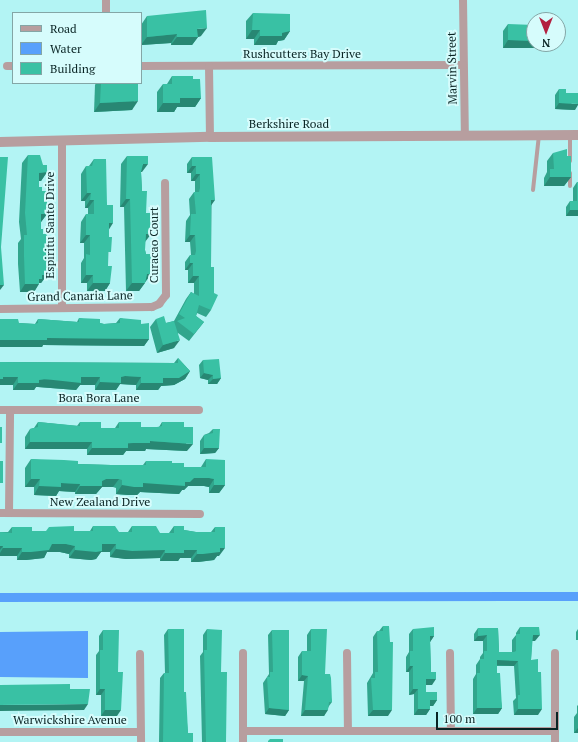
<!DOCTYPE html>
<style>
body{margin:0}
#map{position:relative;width:578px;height:742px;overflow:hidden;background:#b3f4f4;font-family:"PT Serif",serif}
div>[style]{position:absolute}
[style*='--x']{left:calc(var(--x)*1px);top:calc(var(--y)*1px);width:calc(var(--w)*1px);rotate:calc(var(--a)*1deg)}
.water>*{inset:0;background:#58a0fb}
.canal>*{height:9px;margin:-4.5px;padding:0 4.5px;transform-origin:4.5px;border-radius:4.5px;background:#58a0fb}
.service>*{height:4px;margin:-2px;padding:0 2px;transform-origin:2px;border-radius:2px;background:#b79e9f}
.minor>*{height:8px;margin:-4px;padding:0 4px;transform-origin:4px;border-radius:4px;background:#b79e9f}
.tertiary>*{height:10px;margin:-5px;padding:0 5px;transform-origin:5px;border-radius:5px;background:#b79e9f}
.wall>*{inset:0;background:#31a68d}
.shaded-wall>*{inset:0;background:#288773}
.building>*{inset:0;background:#39c1a4}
span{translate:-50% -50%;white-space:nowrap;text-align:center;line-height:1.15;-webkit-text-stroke:4px #d6fcfc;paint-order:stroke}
.street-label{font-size:12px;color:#092424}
.legend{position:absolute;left:12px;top:12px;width:130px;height:72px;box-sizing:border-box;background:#d6fcfc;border:1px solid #84a6a6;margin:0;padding:5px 7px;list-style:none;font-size:12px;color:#092424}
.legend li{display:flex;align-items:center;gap:8px;height:20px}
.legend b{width:20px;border:1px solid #84a6a6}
.north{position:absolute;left:526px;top:12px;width:40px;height:40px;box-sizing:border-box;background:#d6fcfc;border:1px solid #84a6a6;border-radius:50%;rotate:180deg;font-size:11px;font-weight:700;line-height:16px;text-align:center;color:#092424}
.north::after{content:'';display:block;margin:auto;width:14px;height:18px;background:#b22040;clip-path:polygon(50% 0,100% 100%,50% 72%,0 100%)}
.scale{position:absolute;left:436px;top:712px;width:122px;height:18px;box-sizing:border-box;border:2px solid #092424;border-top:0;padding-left:5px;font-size:12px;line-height:14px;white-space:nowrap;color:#092424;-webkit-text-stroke:3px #d6fcfc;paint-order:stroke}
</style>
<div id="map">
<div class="water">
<i style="clip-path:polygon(88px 631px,88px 678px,0 677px,0 632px)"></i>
</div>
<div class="canal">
<i style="--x:0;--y:597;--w:578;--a:-0.1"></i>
</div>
<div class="service">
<i style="--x:570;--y:135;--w:26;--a:90"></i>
<i style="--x:570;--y:173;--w:13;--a:90"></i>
<i style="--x:533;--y:190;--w:55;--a:-83.8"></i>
</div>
<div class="minor">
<i style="--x:463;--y:0;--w:136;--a:89.2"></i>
<i style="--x:106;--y:13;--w:13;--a:-90"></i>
<i style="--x:7;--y:66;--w:6;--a:0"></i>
<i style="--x:141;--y:66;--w:322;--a:-0.2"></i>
<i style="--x:209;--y:66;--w:71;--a:89.2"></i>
<i style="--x:62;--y:142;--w:166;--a:90"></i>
<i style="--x:0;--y:309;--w:152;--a:-0.8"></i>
<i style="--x:152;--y:307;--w:8;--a:-23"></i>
<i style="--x:159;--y:304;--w:11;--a:-52"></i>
<i style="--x:166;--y:295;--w:112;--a:-90.5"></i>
<i style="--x:0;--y:410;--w:199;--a:0"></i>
<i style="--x:0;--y:513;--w:200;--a:0.3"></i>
<i style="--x:9;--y:513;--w:103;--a:-89.4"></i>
<i style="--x:243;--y:653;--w:89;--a:90"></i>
<i style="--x:347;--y:653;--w:78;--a:89.3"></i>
<i style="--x:450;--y:653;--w:78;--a:89.3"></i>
<i style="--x:555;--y:653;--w:89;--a:90"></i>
<i style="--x:140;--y:654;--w:88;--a:89.3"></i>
<i style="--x:243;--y:731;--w:312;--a:0"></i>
<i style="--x:0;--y:732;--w:140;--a:0"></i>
</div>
<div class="tertiary">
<i style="--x:0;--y:142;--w:210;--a:-1.4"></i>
<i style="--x:210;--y:137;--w:368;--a:-0.3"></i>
</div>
<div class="wall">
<i style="clip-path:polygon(253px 13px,290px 31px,284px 40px,278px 41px,276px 45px,254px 45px,254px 39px,246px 39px,246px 21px)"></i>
<i style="clip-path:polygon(147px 16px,201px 36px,198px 37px,192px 45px,171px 45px,171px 43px,141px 45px,141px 25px)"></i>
<i style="clip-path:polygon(508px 24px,549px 48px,503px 48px,503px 31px)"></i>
<i style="clip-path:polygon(172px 76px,193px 79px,201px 98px,195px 107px,177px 107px,174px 112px,157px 112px,157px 92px,163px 84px,167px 84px)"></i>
<i style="clip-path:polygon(96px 83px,138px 83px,132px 110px,94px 112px,95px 85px)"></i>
<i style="clip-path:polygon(559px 89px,566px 93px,575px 110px,555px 109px,555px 95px)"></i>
<i style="clip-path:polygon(553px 153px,571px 177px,564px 186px,544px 186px,544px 178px,547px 172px,547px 161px)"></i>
<i style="clip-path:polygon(28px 155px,43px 165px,47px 172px,41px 181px,39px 181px,39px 187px,42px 191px,47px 214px,41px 222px,41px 229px,43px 234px,47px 275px,41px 283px,39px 283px,34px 292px,20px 292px,18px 264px,18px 243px,21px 239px,19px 222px,22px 163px)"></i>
<i style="clip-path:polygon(127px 156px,142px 172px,141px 172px,142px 191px,146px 213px,151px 234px,145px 241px,145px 250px,151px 274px,139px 291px,126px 291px,124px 207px,120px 207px,121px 164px)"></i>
<i style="clip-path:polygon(192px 157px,212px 157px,211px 267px,211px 310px,206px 317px,197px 313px,196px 316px,204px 322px,189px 341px,178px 333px,174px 348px,157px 353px,150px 327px,156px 319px,166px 323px,174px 321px,186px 299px,191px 292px,194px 294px,194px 283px,188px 283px,188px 270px,185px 270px,185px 262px,190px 255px,191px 255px,190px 242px,185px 242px,186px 221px,190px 215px,189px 199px,194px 192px,195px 192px,195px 181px,191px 181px,191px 173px,187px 173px,187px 164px)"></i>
<i style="clip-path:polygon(94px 159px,107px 205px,109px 229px,108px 266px,110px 283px,105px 291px,87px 291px,87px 283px,81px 283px,81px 263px,84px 258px,84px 243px,80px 243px,81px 222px,86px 214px,88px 214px,88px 208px,85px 208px,85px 201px,81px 201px,81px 174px,86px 166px,89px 166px)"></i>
<i style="clip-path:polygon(577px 182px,578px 216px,566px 216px,566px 207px,570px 201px,573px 201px,573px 188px)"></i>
<i style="clip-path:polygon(79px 318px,104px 324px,116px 323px,120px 318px,141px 324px,149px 339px,144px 346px,43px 345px,42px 347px,0 347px,0 319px,19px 323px,35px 324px,38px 319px,77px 322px)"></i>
<i style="clip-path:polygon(178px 358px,190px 371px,185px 379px,174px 385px,161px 386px,158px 390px,136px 390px,136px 385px,120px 384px,116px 390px,95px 390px,95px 385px,80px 385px,76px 390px,38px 387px,36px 387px,34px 390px,13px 390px,13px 385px,0 385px,0 362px,174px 363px)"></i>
<i style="clip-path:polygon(203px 360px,221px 378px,217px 384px,208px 384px,208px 380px,200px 378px,199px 365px)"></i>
<i style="clip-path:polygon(38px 422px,77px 426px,80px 422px,101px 428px,115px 428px,119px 422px,141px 427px,159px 427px,162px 422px,184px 427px,187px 451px,146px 449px,145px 451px,126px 451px,123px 455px,87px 455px,87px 449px,25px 449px,25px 437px,30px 429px,34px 428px)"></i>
<i style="clip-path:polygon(213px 429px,219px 448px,215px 453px,200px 454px,200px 441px,204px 435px,209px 433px)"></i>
<i style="clip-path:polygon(31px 459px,78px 464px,111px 465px,143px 465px,146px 461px,172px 463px,184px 467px,201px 467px,206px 459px,225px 485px,219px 493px,209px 493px,209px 487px,204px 486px,188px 486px,184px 490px,182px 490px,179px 494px,140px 492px,137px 495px,128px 495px,116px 494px,116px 488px,113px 487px,102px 487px,96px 494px,75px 494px,75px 492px,59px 491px,56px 496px,34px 495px,34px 487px,25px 487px,25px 468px)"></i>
<i style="clip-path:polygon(93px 526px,119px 532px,128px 532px,132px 526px,160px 533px,169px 533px,174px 526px,184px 530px,196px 532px,211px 532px,215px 527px,219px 556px,217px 556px,214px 560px,198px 562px,191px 562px,191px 558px,180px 558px,178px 561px,160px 561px,160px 558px,126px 559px,110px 557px,110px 552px,101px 552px,96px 559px,91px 560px,69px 558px,69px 554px,60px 552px,47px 552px,44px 558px,26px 560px,17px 560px,17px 556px,0 556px,0 532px,8px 532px,12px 527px,32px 531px,90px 531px)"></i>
<i style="clip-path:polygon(383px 626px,388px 716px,368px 716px,367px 683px,373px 673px,373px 637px,377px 631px,379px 631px)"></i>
<i style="clip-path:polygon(520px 627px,535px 641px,532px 641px,531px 660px,538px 715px,514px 715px,513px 701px,516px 698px,514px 666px,497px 666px,497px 673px,502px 708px,498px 714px,473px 714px,473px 679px,476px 674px,476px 665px,480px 659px,480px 657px,483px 653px,483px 641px,474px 641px,474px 634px,478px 628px,498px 628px,499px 652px,512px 652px,512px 640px,516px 635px,516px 633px)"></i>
<i style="clip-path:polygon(168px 629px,184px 692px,188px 733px,193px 742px,159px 742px,160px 678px,164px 673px,165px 673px,164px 635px)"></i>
<i style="clip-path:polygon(207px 629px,221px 672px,226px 742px,202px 742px,200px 656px,203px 652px,203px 635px)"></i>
<i style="clip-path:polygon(311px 629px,325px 674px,332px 702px,329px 706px,324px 716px,301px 716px,304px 681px,298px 681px,298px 657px,302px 651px,307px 651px,307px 635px)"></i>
<i style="clip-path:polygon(413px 629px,434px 636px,430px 642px,431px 672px,432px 685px,426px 685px,426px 692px,437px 700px,433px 706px,430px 706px,430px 709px,426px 715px,414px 715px,414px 694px,409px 695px,409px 672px,406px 672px,406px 657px,409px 652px,409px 634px)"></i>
<i style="clip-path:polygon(578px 629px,578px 640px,576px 640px,576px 632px)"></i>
<i style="clip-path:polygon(103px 630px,117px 716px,101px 716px,101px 695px,96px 695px,96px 655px,99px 651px,99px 636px)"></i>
<i style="clip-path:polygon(272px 630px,289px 710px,285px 716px,265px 714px,263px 683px,269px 674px,268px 635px)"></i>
<i style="clip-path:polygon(578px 705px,578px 733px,574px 733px,574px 717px,577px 713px,577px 706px)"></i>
</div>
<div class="shaded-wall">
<i style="clip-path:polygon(207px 28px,201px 36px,198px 37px,192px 45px,171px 45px,177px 37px,197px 29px)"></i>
<i style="clip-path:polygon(252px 30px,260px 30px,254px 39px,246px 39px)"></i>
<i style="clip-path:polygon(290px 31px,284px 40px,278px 41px,276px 45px,254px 45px,260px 36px)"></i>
<i style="clip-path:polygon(177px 34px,171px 43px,141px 45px,147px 37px)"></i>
<i style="clip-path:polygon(508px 40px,534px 41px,534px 44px,553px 44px,549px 48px,503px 48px)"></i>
<i style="clip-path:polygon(180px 98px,201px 98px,195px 107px,177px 107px,174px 112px,157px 112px,163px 103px)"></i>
<i style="clip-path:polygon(138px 101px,132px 110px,94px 112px,100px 103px)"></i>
<i style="clip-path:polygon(559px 103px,578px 104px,578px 105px,575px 110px,555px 109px)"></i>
<i style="clip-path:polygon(143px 164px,148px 164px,142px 172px,137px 172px)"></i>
<i style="clip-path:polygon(192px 166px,196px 166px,191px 173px,187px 173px)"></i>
<i style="clip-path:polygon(47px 172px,41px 181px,34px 181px,39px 173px)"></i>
<i style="clip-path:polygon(196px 174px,200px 174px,195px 181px,191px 181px)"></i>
<i style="clip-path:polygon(550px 177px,571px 177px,564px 186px,544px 186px)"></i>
<i style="clip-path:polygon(87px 193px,91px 193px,85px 201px,81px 201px)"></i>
<i style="clip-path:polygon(126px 199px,130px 199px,124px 207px,120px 207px)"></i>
<i style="clip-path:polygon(90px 200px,94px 200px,88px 208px,85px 208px)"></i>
<i style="clip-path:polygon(211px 200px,215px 200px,210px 207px)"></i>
<i style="clip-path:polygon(570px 210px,578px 210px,578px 216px,566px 216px)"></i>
<i style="clip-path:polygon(41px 214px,47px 214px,41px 222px)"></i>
<i style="clip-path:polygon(109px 223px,113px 223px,108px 231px)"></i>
<i style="clip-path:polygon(146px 234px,151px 234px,145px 242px)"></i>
<i style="clip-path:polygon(86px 235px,90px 235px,84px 243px,80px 243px)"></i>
<i style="clip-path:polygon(190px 235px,195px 235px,190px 242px,185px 242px)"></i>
<i style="clip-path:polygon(190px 263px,193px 263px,188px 270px,185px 270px)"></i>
<i style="clip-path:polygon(147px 274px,151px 274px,145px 282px)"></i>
<i style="clip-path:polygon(42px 275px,47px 275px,41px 283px,39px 283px,39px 284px,34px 292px,20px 292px,25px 284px)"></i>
<i style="clip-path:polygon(86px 275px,93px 275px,87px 283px,81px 283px)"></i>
<i style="clip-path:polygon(193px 276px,199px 276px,194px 283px,188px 283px)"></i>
<i style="clip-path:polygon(93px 283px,110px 283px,105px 291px,87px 291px)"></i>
<i style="clip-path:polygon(132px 283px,145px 283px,139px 291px,126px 291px)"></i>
<i style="clip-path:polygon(0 285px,4px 285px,0 290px)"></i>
<i style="clip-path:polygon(47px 338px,149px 339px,144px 346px,43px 345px,42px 347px,0 347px,0 340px)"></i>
<i style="clip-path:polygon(180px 340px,174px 348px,157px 353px,163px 345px)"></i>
<i style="clip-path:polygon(190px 371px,185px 379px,174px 385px,161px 386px,158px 390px,136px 390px,141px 383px,163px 378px)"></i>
<i style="clip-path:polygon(204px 373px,213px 375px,208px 380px,200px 378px)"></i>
<i style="clip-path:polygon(125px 376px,141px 377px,136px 385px,120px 384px,116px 390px,95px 390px,100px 382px)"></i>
<i style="clip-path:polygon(3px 377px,18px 377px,13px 385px,0 385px,0 379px)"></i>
<i style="clip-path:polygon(81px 377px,100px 377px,95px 385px,80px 385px,76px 390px,38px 387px,36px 387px,34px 390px,13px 390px,18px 383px,39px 380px)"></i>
<i style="clip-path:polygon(221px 378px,217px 384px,208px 384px,213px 379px)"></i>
<i style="clip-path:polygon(150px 441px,193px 444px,187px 451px,146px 449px,145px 451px,126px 451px,123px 455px,87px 455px,92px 448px)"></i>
<i style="clip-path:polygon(30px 442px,92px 442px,87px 449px,25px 449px)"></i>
<i style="clip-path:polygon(204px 448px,219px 448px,215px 453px,200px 454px)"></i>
<i style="clip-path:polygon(194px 478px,209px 478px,214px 479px,209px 487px,204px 486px,188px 486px,184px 490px,182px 490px,179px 494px,140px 492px,137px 495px,128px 495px,116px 494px,122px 485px,143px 483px,185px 482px)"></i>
<i style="clip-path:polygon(31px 479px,40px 479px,34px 487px,25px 487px)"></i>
<i style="clip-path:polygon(106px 479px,119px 479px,113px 487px,102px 487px,96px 494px,75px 494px,80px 486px,102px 481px)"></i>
<i style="clip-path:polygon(61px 483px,80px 484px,75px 492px,59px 491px,56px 496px,34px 495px,39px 486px)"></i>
<i style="clip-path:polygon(214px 485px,225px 485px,219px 493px,209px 493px)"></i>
<i style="clip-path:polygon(52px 544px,66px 544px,75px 546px,69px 554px,60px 552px,47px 552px,44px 558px,26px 560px,17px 560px,22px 552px)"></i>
<i style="clip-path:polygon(102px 544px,116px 544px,110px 552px,101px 552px,96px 559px,91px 560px,69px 558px,75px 550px)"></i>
<i style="clip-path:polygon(0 546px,3px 546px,0 550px)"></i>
<i style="clip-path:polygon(3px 548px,22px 548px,17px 556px,0 556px,0 553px)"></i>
<i style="clip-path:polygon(220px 548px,225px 548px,219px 556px,217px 556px,214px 560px,198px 562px,191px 562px,197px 554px)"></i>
<i style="clip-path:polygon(116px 549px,165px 550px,160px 558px,126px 559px,110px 557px)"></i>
<i style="clip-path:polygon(184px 550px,197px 550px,191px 558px,180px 558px,178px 561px,160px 561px,165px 553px)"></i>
<i style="clip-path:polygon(487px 635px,483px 641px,474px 641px,478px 636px)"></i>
<i style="clip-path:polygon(533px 635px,540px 635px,535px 641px,529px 641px)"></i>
<i style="clip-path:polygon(430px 636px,434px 636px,430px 642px)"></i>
<i style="clip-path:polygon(497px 660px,518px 661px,514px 666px,493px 665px)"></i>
<i style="clip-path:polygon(410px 666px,413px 666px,409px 672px,406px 672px)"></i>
<i style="clip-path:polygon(302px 675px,308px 676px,304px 681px,298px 681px)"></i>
<i style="clip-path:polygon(426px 679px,436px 679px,432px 685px,422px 685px)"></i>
<i style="clip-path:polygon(100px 689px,105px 689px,101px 695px,96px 695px)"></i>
<i style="clip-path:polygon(413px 689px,418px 689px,414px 694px,409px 695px)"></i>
<i style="clip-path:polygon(430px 700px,437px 700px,433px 706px,426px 706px)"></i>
<i style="clip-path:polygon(88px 704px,84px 710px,0 711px,0 705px)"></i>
<i style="clip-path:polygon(269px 708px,289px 710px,285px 716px,265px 714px)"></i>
<i style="clip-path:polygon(477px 708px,502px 708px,498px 714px,473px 714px)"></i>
<i style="clip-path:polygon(418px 709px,430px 709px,426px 715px,414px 715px)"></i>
<i style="clip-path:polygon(518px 709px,542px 709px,538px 715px,514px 715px)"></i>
<i style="clip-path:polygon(105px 710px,121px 710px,117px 716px,101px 716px)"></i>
<i style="clip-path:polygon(305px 710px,328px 710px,324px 716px,301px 716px)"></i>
<i style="clip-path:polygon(373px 710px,392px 710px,388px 716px,368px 716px)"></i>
<i style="clip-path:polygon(578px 728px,578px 733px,574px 733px)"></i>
</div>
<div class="building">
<i style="clip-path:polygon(206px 10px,207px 28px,197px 29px,198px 37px,177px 37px,177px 34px,147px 37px,147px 16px)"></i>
<i style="clip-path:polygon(253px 13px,290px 14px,290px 31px,282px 33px,282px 36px,260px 36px,260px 30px,252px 30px)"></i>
<i style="clip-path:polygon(508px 24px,534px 25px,534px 41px,508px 40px)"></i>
<i style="clip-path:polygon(172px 76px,193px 76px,193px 79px,200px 79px,201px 98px,180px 98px,180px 103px,163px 103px,163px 84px,172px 84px)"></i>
<i style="clip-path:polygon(101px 83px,138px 83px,138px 101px,100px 103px)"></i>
<i style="clip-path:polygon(559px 89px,566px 89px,566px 93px,578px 93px,578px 104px,559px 103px)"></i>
<i style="clip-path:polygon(567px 149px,567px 156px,571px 156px,571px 177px,550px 177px,550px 169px,554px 169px,553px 153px)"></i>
<i style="clip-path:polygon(28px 155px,40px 155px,43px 165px,47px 165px,47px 172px,39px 173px,39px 187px,42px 187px,42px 191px,47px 191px,47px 214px,41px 214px,41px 229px,43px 229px,43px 234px,47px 234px,47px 275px,42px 275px,42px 279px,39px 279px,39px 284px,25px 284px,24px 256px,24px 235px,27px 235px,25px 213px)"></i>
<i style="clip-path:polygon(127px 156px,148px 156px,148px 164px,143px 164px,141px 172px,142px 191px,147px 191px,146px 213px,151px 213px,151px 234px,146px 234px,145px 250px,146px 254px,151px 254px,151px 274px,147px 274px,145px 283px,132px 283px,130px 199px,126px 199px)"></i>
<i style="clip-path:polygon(0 157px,8px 157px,1px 247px,4px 285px,0 285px)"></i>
<i style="clip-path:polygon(192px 157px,212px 157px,215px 200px,211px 200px,211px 267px,214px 267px,214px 293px,218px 295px,211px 310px,199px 305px,196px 316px,204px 322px,194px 334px,177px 321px,185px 318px,179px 314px,191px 292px,199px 296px,199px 276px,193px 276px,193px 263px,190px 263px,190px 255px,195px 255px,196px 251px,195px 235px,190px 235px,191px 214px,196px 214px,194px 192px,199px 192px,200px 188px,200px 174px,196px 174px,196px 166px,192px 166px)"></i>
<i style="clip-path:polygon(94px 159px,106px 159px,107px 205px,113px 205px,113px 223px,109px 223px,109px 237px,112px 237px,111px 252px,108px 252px,108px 266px,112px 266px,110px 283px,93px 283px,93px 275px,86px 275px,86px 254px,90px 255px,90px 235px,86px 235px,86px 214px,94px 214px,94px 200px,90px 200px,91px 193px,87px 193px,86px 166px,92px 166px)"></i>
<i style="clip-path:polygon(577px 182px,578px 182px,578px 210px,570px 210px,570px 201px,577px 201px)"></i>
<i style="clip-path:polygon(164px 316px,166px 323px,174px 321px,180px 340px,163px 345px,156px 319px)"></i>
<i style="clip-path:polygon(79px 318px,100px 319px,100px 323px,104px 324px,120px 323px,120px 318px,141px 320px,141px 324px,149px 323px,149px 339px,47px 338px,47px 340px,0 340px,0 319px,18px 319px,19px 323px,35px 324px,38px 323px,38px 319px,79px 322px)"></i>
<i style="clip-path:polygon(178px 358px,190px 371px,179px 378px,163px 378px,163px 383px,141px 383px,141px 377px,125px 376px,121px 377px,121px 383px,100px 382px,100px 377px,81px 377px,81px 383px,44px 379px,39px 380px,39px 383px,18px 383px,18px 377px,3px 377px,3px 379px,0 379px,0 362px,178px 363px)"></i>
<i style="clip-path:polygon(219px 359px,221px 378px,213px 379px,213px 375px,204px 373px,203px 360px)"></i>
<i style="clip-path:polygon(38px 422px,80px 426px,80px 422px,101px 422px,101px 428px,119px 428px,119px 422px,141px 422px,141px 427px,157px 427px,162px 426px,162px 422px,184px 422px,184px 427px,193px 427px,193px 444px,150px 441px,150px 443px,128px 443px,128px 448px,92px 448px,92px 442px,30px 442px,30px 429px,38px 427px)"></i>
<i style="clip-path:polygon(0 427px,2px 427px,2px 443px,0 443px)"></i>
<i style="clip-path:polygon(213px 429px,220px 429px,219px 448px,204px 448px,204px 435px,213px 433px)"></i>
<i style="clip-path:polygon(31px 459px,64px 460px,78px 461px,78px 464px,111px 465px,146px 465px,146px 461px,172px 461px,172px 463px,184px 463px,184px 467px,206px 467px,206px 459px,225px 460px,225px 485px,214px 485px,214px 479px,209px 478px,194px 478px,190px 482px,185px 482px,185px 486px,143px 483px,143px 487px,134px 487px,122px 485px,122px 480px,119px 479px,106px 479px,102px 481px,102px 486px,80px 486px,80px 484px,61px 483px,61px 487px,39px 486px,40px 479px,31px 479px)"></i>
<i style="clip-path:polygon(0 461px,3px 461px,3px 483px,0 483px)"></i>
<i style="clip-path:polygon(74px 526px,74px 531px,93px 531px,93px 526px,115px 526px,119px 532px,132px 532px,132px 526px,156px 526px,160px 533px,174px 533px,174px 526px,184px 526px,184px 530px,196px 532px,215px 532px,215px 527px,225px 527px,225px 548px,220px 548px,220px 552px,203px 554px,197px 554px,197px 550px,184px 550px,184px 553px,165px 553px,165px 550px,132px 551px,116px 549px,116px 544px,102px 544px,102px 551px,96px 552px,75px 550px,75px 546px,66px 544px,52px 544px,49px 550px,31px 552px,22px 552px,22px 548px,3px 548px,3px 546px,0 546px,0 532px,12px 533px,12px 527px,32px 527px,32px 531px,46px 531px,49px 527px)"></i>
<i style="clip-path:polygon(383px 626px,389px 626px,390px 642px,393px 642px,392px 710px,373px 710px,371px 678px,375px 678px,375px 672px,378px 672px,377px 631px,383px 631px)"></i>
<i style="clip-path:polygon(434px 627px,434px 636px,430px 636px,431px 672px,436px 672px,436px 679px,426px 679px,426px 692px,437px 692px,437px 700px,430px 700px,430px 709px,418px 709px,418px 689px,413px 689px,413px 666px,410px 666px,410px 651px,413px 651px,413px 629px)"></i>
<i style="clip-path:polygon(520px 627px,539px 627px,540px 635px,533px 635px,531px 660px,538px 659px,538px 672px,541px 672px,542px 709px,518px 709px,518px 695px,520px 695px,518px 661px,497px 660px,497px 673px,500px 673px,502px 708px,477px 708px,477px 673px,480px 673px,480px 659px,484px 659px,484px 651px,487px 651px,487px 635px,478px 636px,478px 628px,498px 628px,499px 652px,514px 652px,516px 651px,516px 634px,520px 634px)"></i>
<i style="clip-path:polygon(168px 629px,184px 629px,184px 692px,186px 692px,188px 733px,193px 733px,193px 742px,163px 742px,164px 673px,169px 673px)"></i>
<i style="clip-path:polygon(207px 629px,222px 630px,221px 672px,227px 672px,226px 742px,206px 742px,204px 650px,207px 650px)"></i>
<i style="clip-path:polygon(311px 629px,327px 629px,325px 674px,330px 674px,331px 678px,332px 702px,329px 702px,328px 710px,305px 710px,308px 676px,302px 675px,302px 651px,311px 651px)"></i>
<i style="clip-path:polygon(103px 630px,119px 630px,118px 672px,123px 672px,121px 710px,105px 710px,105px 689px,100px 689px,100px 650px,103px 650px)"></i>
<i style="clip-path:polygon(272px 630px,289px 630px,289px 710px,269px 708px,267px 677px,270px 677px,270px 672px,273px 672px)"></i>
<i style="clip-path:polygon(70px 684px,70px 689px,90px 689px,88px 704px,0 705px,0 685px)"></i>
<i style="clip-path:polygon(270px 739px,283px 739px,283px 742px,268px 742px,268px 741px)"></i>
</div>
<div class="street-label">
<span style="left:302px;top:54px">Rushcutters Bay Drive</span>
<span style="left:452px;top:68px;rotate:-91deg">Marvin Street</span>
<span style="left:289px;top:124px">Berkshire Road</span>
<span style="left:50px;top:225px;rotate:-90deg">Espiritu Santo Drive</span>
<span style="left:154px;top:245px;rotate:-90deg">Curacao Court</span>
<span style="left:80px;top:296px;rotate:-1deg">Grand Canaria Lane</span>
<span style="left:99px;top:398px">Bora Bora Lane</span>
<span style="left:100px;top:502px">New Zealand Drive</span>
<span style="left:70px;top:720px">Warwickshire Avenue</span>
</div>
<ul class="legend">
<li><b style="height:5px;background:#b79e9f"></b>Road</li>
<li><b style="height:11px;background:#58a0fb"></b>Water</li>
<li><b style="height:11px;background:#39c1a4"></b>Building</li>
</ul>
<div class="north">N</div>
<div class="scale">100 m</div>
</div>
